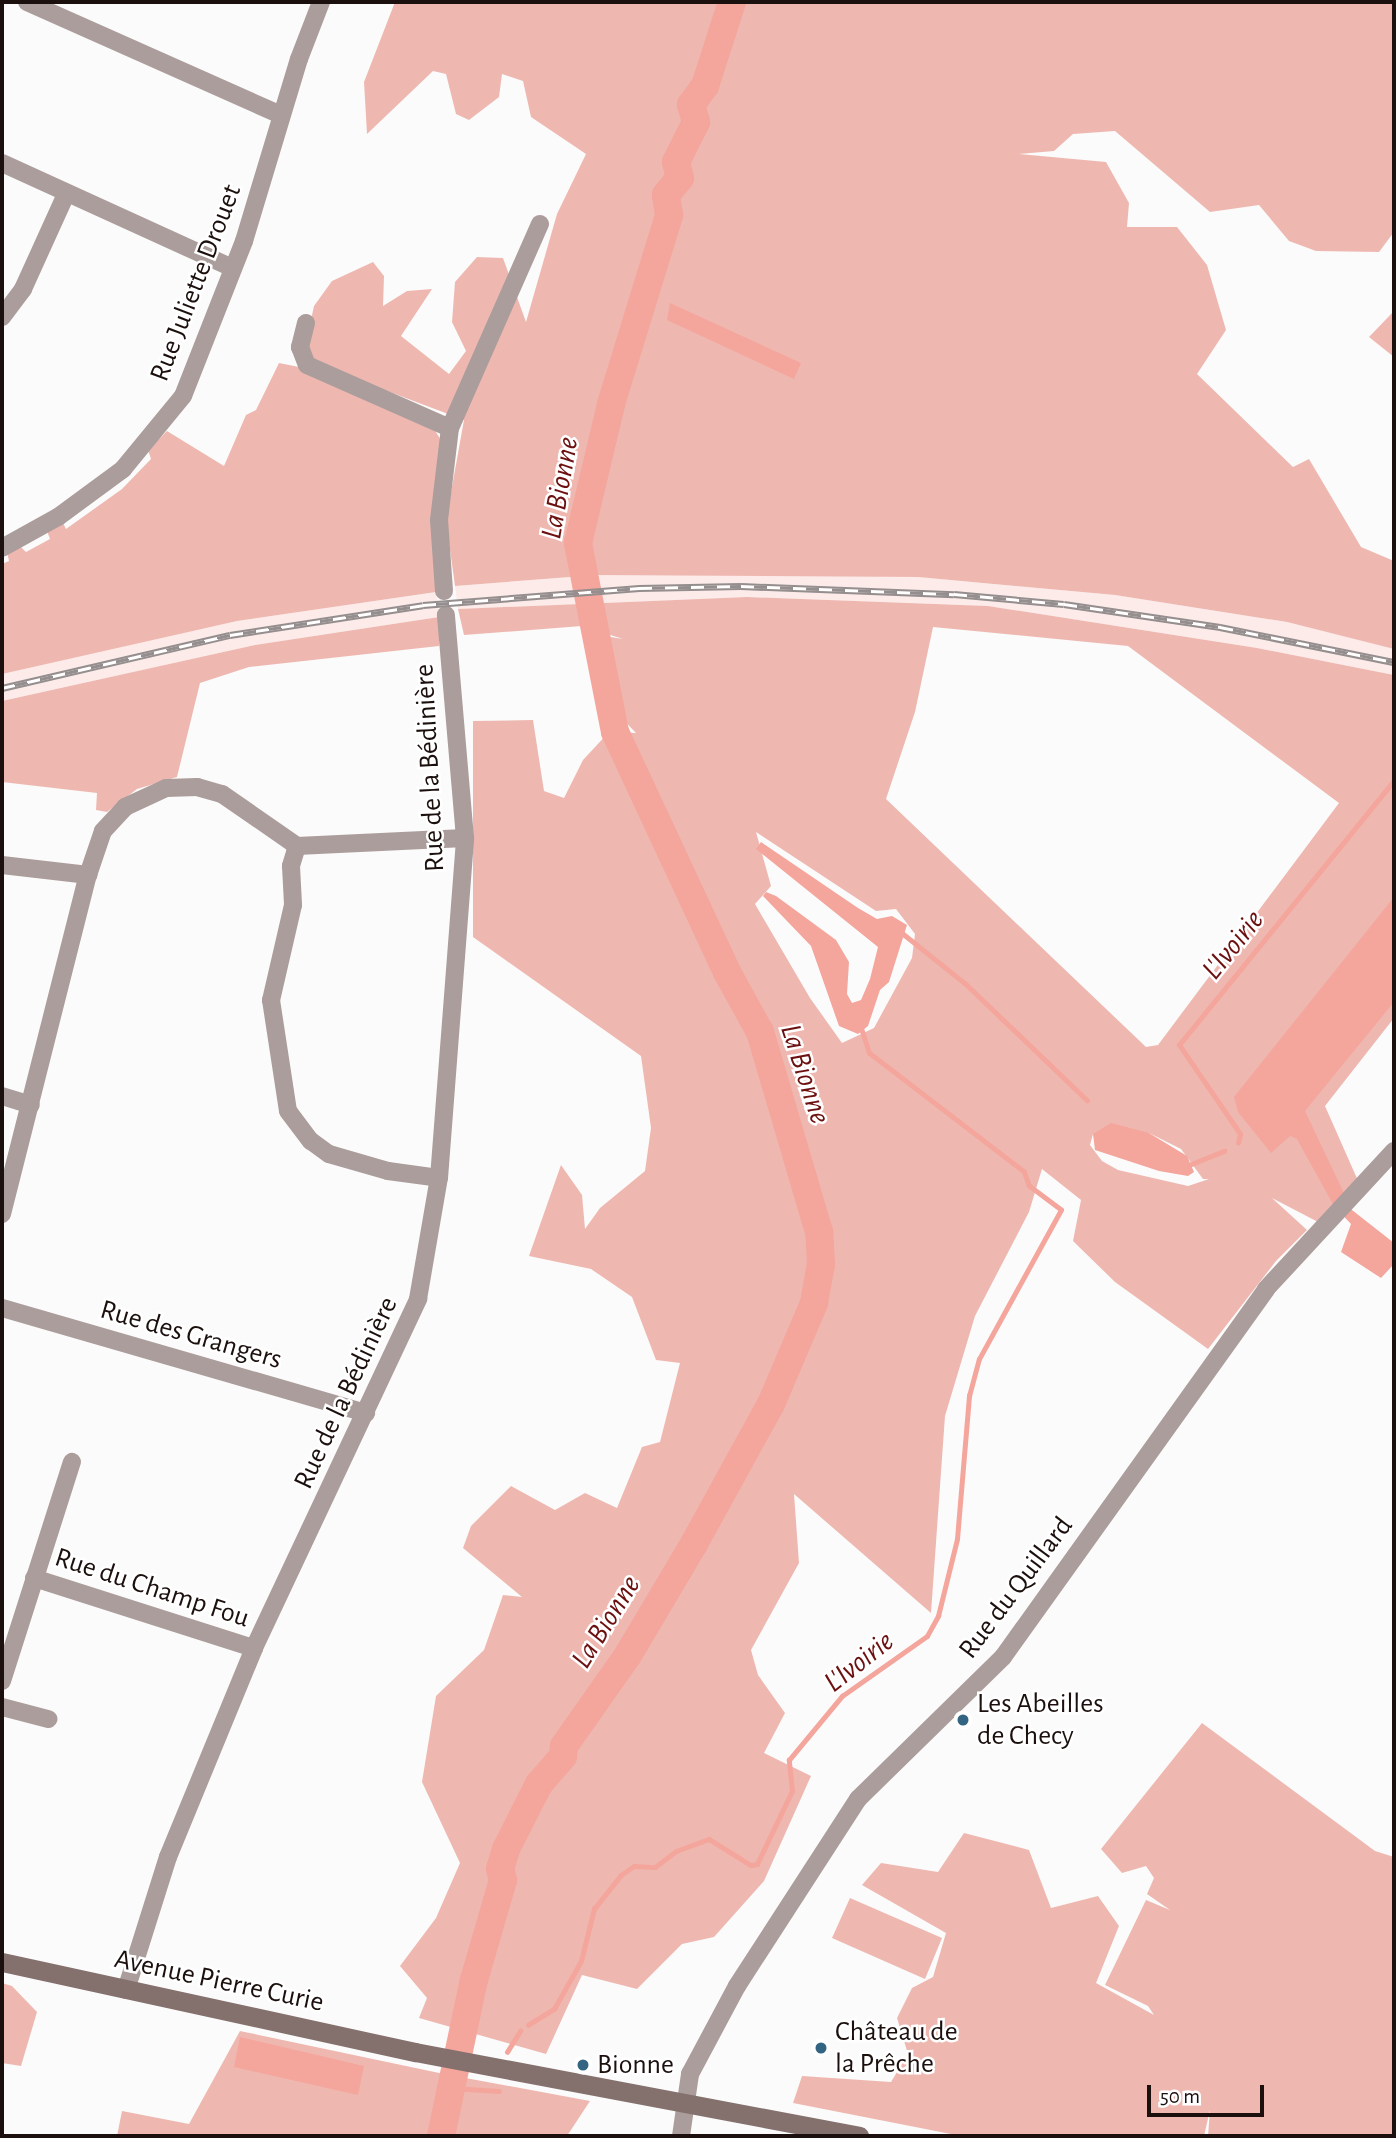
<!DOCTYPE html>
<meta charset="utf-8">
<style>
body{margin:0}
#map{position:relative;width:1396px;height:2138px;overflow:hidden;background:#fbfbfb;font-family:"Alegreya Sans",sans-serif}
div>[style]{position:absolute}
[style*='--x']{left:calc(var(--x)*1px);top:calc(var(--y)*1px);width:calc(var(--w)*1px);rotate:calc(var(--a)*1deg)}
.built>*{inset:0;background:#fcebe8}
.green>*{inset:0;background:#eeb8b1}
.water>*{inset:0;background:#f4a59c}
.stream>*{height:4.5px;margin:-2.25px;padding:0 2.25px;transform-origin:2.25px;border-radius:2.25px;background:#f4a59c}
.river>*{height:28px;margin:-14px;padding:0 14px;transform-origin:14px;border-radius:14px;background:#f4a59c}
.minor>*{height:18px;margin:-9px;padding:0 9px;transform-origin:9px;border-radius:9px;background:#ab9d9b}
.secondary>*{height:19px;margin:-9.5px;padding:0 9.5px;transform-origin:9.5px;border-radius:9.5px;background:#84706d}
.rail>*{height:7px;margin-top:-3.5px;transform-origin:0;background:repeating-linear-gradient(90deg,#fff 0 13px,#948e8e 0 26px);box-sizing:border-box;border-block:2px solid #948e8e}
.dots>*{width:19px;height:19px;translate:-50% -50%;box-sizing:border-box;border:4px solid #fff;border-radius:50%}
span{translate:-50% -50%;white-space:nowrap;text-align:center;line-height:1.15;-webkit-text-stroke:5px #fff;paint-order:stroke}
.street-label{font-size:28px;color:#1b100e}
.poi-label{font-size:28px;color:#1b100e}
.left{translate:0 -50%;text-align:left}
.water-label{font-size:30px;color:#6c1010;font-style:italic}
.frame{position:absolute;inset:0;border:4px solid #1b100e;pointer-events:none}
.scale{position:absolute;left:1147px;top:2085px;width:117px;height:32px;box-sizing:border-box;border:4px solid #1b100e;border-top:0;padding-left:9px;font-size:21px;line-height:24px;white-space:nowrap;color:#1b100e;-webkit-text-stroke:5px #fff;paint-order:stroke}
</style>
<div id="map">
<div class="built">
<i style="clip-path:polygon(718px 573px,918px 577px,1115px 595px,1287px 622px,1394px 649px,1394px 675px,1257px 648px,988px 606px,747px 597px,458px 609px,455px 586px,596px 575px)"></i>
<i style="clip-path:polygon(436px 592px,439px 617px,255px 645px,2px 701px,2px 674px,76px 655px,237px 621px)"></i>
</div>
<div class="green">
<i style="clip-path:polygon(395px 2px,1394px 2px,1394px 232px,1379px 252px,1316px 251px,1289px 241px,1259px 205px,1210px 212px,1115px 131px,1073px 134px,1054px 151px,1019px 154px,1106px 162px,1129px 203px,1127px 227px,1177px 227px,1207px 265px,1226px 330px,1197px 374px,1293px 467px,1309px 459px,1361px 547px,1394px 561px,1394px 649px,1287px 622px,1115px 595px,918px 577px,596px 575px,455px 586px,446px 520px,464px 420px,313px 363px,305px 348px,314px 306px,332px 281px,373px 262px,384px 276px,383px 306px,407px 291px,432px 289px,401px 336px,449px 374px,466px 351px,452px 322px,455px 282px,477px 257px,503px 258px,526px 322px,557px 214px,586px 154px,531px 117px,523px 81px,502px 74px,499px 97px,469px 120px,456px 114px,446px 74px,433px 71px,367px 134px,364px 82px)"></i>
<i style="clip-path:polygon(1394px 311px,1394px 357px,1369px 337px)"></i>
<i style="clip-path:polygon(279px 363px,299px 367px,433px 427px,442px 442px,436px 592px,237px 621px,2px 674px,2px 564px,9px 561px,7px 552px,20px 546px,26px 552px,50px 539px,47px 531px,62px 521px,66px 529px,122px 489px,151px 459px,148px 450px,167px 431px,224px 466px,246px 415px,256px 410px)"></i>
<i style="clip-path:polygon(evenodd,747px 597px,988px 606px,1257px 648px,1394px 675px,1394px 1018px,1325px 1106px,1359px 1183px,1318px 1222px,1272px 1198px,1307px 1230px,1276px 1261px,1208px 1349px,1115px 1282px,1073px 1241px,1081px 1200px,1042px 1169px,1029px 1212px,975px 1316px,945px 1416px,931px 1613px,794px 1494px,799px 1563px,751px 1650px,758px 1675px,785px 1713px,764px 1753px,811px 1776px,764px 1881px,714px 1937px,682px 1944px,637px 1989px,582px 1975px,546px 2054px,419px 2018px,427px 1998px,400px 1966px,436px 1918px,460px 1863px,422px 1782px,436px 1696px,484px 1650px,503px 1595px,522px 1597px,463px 1548px,471px 1526px,511px 1486px,555px 1510px,585px 1493px,617px 1508px,642px 1447px,660px 1442px,680px 1363px,656px 1360px,632px 1297px,591px 1269px,529px 1256px,561px 1165px,582px 1195px,585px 1229px,600px 1208px,645px 1171px,651px 1128px,641px 1056px,473px 937px,473px 721px,533px 720px,544px 791px,564px 798px,583px 760px,609px 732px,636px 733px,615px 711px,598px 635px,623px 639px,582px 626px,464px 635px,458px 609px,747px 597px,933px 627px,1128px 646px,1339px 803px,1158px 1045px,1146px 1047px,886px 799px,915px 712px,933px 627px,747px 597px,756px 832px,876px 911px,896px 909px,915px 934px,912px 958px,874px 1028px,842px 1043px,810px 998px,755px 904px,771px 886px,756px 832px,747px 597px,1149px 1133px,1181px 1149px,1203px 1179px,1209px 1179px,1188px 1186px,1118px 1170px,1102px 1161px,1090px 1145px,1093px 1134px,1149px 1133px)"></i>
<i style="clip-path:polygon(439px 617px,439px 646px,249px 667px,200px 683px,177px 777px,137px 789px,107px 812px,96px 810px,97px 793px,2px 782px,2px 701px,255px 645px)"></i>
<i style="clip-path:polygon(1202px 1723px,1375px 1851px,1394px 1857px,1394px 2136px,1208px 2136px,1210px 2110px,1204px 2136px,961px 2136px,793px 2103px,802px 2076px,891px 2082px,908px 2054px,897px 2018px,912px 1988px,933px 1977px,946px 1933px,862px 1885px,881px 1863px,938px 1872px,964px 1833px,1029px 1850px,1051px 1908px,1098px 1896px,1119px 1926px,1096px 1983px,1154px 2015px,1148px 2006px,1105px 1985px,1146px 1900px,1170px 1910px,1147px 1894px,1154px 1878px,1146px 1866px,1122px 1873px,1101px 1849px)"></i>
<i style="clip-path:polygon(850px 1898px,942px 1938px,925px 1979px,832px 1938px)"></i>
<i style="clip-path:polygon(2px 1983px,12px 1986px,37px 2012px,21px 2066px,2px 2063px)"></i>
<i style="clip-path:polygon(240px 2031px,444px 2074px,590px 2101px,567px 2136px,117px 2136px,122px 2111px,189px 2124px)"></i>
</div>
<div class="water">
<i style="clip-path:polygon(670px 303px,801px 363px,794px 379px,667px 320px)"></i>
<i style="clip-path:polygon(761px 842px,858px 908px,877px 919px,892px 916px,907px 925px,889px 982px,880px 990px,868px 1026px,858px 1034px,839px 1026px,811px 946px,763px 896px,766px 892px,776px 896px,836px 940px,849px 962px,847px 994px,852px 1003px,861px 1000px,870px 979px,878px 947px,756px 849px)"></i>
<i style="clip-path:polygon(1394px 897px,1394px 1002px,1305px 1111px,1352px 1210px,1394px 1243px,1394px 1264px,1381px 1278px,1341px 1252px,1351px 1224px,1334px 1206px,1297px 1139px,1290px 1136px,1271px 1153px,1238px 1112px,1234px 1097px)"></i>
<i style="clip-path:polygon(1111px 1123px,1149px 1133px,1187px 1156px,1194px 1172px,1188px 1176px,1159px 1171px,1095px 1150px,1093px 1134px)"></i>
<i style="clip-path:polygon(240px 2037px,364px 2066px,358px 2095px,234px 2067px)"></i>
</div>
<div class="stream">
<i style="--x:901;--y:932;--w:83;--a:38.7"></i>
<i style="--x:966;--y:984;--w:168;--a:43.8"></i>
<i style="--x:1238;--y:1143;--w:9;--a:-77"></i>
<i style="--x:1240;--y:1134;--w:108;--a:-124.4"></i>
<i style="--x:1179;--y:1045;--w:341;--a:-50.9"></i>
<i style="--x:1189;--y:1165;--w:38;--a:-22"></i>
<i style="--x:528;--y:2025;--w:31;--a:-32"></i>
<i style="--x:554;--y:2009;--w:55;--a:-60.6"></i>
<i style="--x:581;--y:1961;--w:54;--a:-76"></i>
<i style="--x:594;--y:1909;--w:43;--a:-51.5"></i>
<i style="--x:621;--y:1875;--w:16;--a:-35"></i>
<i style="--x:634;--y:1866;--w:21;--a:3"></i>
<i style="--x:655;--y:1867;--w:26;--a:-37"></i>
<i style="--x:676;--y:1851;--w:35;--a:-20"></i>
<i style="--x:709;--y:1839;--w:49;--a:31.8"></i>
<i style="--x:751;--y:1865;--w:6;--a:-9"></i>
<i style="--x:757;--y:1864;--w:81;--a:-64.4"></i>
<i style="--x:792;--y:1791;--w:31;--a:-96"></i>
<i style="--x:789;--y:1760;--w:83;--a:-50.4"></i>
<i style="--x:842;--y:1696;--w:104;--a:-35.2"></i>
<i style="--x:927;--y:1636;--w:23;--a:-61"></i>
<i style="--x:938;--y:1616;--w:79;--a:-76.1"></i>
<i style="--x:957;--y:1539;--w:144;--a:-85.2"></i>
<i style="--x:969;--y:1396;--w:38;--a:-75"></i>
<i style="--x:979;--y:1359;--w:170;--a:-61.2"></i>
<i style="--x:1061;--y:1210;--w:40;--a:-143"></i>
<i style="--x:1029;--y:1186;--w:15;--a:-110"></i>
<i style="--x:1024;--y:1172;--w:195;--a:-142.5"></i>
<i style="--x:869;--y:1053;--w:26;--a:-108"></i>
<i style="--x:507;--y:2052;--w:25;--a:-58"></i>
<i style="--x:452;--y:2088;--w:47;--a:3.7"></i>
</div>
<div class="river">
<i style="--x:441;--y:2136;--w:159;--a:-78.1"></i>
<i style="--x:474;--y:1980;--w:104;--a:-73.8"></i>
<i style="--x:503;--y:1880;--w:11;--a:-105"></i>
<i style="--x:500;--y:1869;--w:21;--a:-73"></i>
<i style="--x:506;--y:1849;--w:73;--a:-63.1"></i>
<i style="--x:539;--y:1784;--w:37;--a:-49"></i>
<i style="--x:563;--y:1756;--w:10;--a:-84"></i>
<i style="--x:564;--y:1746;--w:111;--a:-54.9"></i>
<i style="--x:628;--y:1655;--w:131;--a:-59.3"></i>
<i style="--x:695;--y:1542;--w:158;--a:-61.2"></i>
<i style="--x:771;--y:1404;--w:110;--a:-66.9"></i>
<i style="--x:814;--y:1303;--w:39;--a:-80"></i>
<i style="--x:821;--y:1265;--w:33;--a:-93"></i>
<i style="--x:819;--y:1232;--w:209;--a:-106.4"></i>
<i style="--x:760;--y:1032;--w:68;--a:-118.8"></i>
<i style="--x:727;--y:972;--w:265;--a:-115"></i>
<i style="--x:615;--y:732;--w:193;--a:-101.1"></i>
<i style="--x:578;--y:543;--w:143;--a:-76.6"></i>
<i style="--x:611;--y:404;--w:198;--a:-72.9"></i>
<i style="--x:669;--y:215;--w:20;--a:-99"></i>
<i style="--x:666;--y:195;--w:22;--a:-51"></i>
<i style="--x:680;--y:178;--w:16;--a:-104"></i>
<i style="--x:676;--y:162;--w:45;--a:-63.4"></i>
<i style="--x:696;--y:122;--w:18;--a:-106"></i>
<i style="--x:691;--y:105;--w:24;--a:-54"></i>
<i style="--x:705;--y:86;--w:88;--a:-72.2"></i>
</div>
<div class="minor">
<i style="--x:27;--y:2;--w:278;--a:24"></i>
<i style="--x:2;--y:163;--w:253;--a:24.5"></i>
<i style="--x:2;--y:317;--w:35;--a:-53"></i>
<i style="--x:23;--y:289;--w:104;--a:-65.6"></i>
<i style="--x:306;--y:323;--w:25;--a:104"></i>
<i style="--x:300;--y:347;--w:19;--a:69"></i>
<i style="--x:307;--y:365;--w:156;--a:23.8"></i>
<i style="--x:2;--y:548;--w:64;--a:-29"></i>
<i style="--x:58;--y:517;--w:81;--a:-36.4"></i>
<i style="--x:123;--y:469;--w:94;--a:-50.6"></i>
<i style="--x:183;--y:396;--w:167;--a:-68.5"></i>
<i style="--x:244;--y:241;--w:190;--a:-73.2"></i>
<i style="--x:299;--y:59;--w:61;--a:-68.9"></i>
<i style="--x:444;--y:591;--w:71;--a:-94"></i>
<i style="--x:439;--y:520;--w:93;--a:-83.2"></i>
<i style="--x:450;--y:428;--w:223;--a:-66.2"></i>
<i style="--x:297;--y:846;--w:21;--a:107"></i>
<i style="--x:291;--y:866;--w:39;--a:87"></i>
<i style="--x:293;--y:905;--w:98;--a:103"></i>
<i style="--x:271;--y:1000;--w:112;--a:81.3"></i>
<i style="--x:288;--y:1111;--w:38;--a:53"></i>
<i style="--x:311;--y:1141;--w:22;--a:36"></i>
<i style="--x:329;--y:1154;--w:61;--a:16.1"></i>
<i style="--x:388;--y:1171;--w:51;--a:7.8"></i>
<i style="--x:2;--y:865;--w:87;--a:6.6"></i>
<i style="--x:2;--y:1096;--w:30;--a:17"></i>
<i style="--x:2;--y:1214;--w:350;--a:-75.8"></i>
<i style="--x:88;--y:875;--w:46;--a:-71.2"></i>
<i style="--x:103;--y:831;--w:33;--a:-47"></i>
<i style="--x:125;--y:807;--w:45;--a:-24.9"></i>
<i style="--x:166;--y:788;--w:31;--a:-2"></i>
<i style="--x:197;--y:787;--w:26;--a:16"></i>
<i style="--x:222;--y:794;--w:91;--a:34.7"></i>
<i style="--x:297;--y:846;--w:168;--a:-2.7"></i>
<i style="--x:2;--y:1308;--w:379;--a:16.1"></i>
<i style="--x:34;--y:1578;--w:231;--a:17.7"></i>
<i style="--x:2;--y:1681;--w:230;--a:-72.3"></i>
<i style="--x:2;--y:1707;--w:48;--a:14.6"></i>
<i style="--x:126;--y:1990;--w:139;--a:-72.5"></i>
<i style="--x:168;--y:1857;--w:226;--a:-67.6"></i>
<i style="--x:254;--y:1648;--w:386;--a:-64.8"></i>
<i style="--x:418;--y:1299;--w:123;--a:-80.2"></i>
<i style="--x:439;--y:1178;--w:341;--a:-85.6"></i>
<i style="--x:465;--y:838;--w:224;--a:-94.9"></i>
<i style="--x:681;--y:2136;--w:63;--a:-81.7"></i>
<i style="--x:690;--y:2074;--w:100;--a:-61.9"></i>
<i style="--x:737;--y:1986;--w:223;--a:-57.1"></i>
<i style="--x:858;--y:1799;--w:203;--a:-44.4"></i>
<i style="--x:1003;--y:1657;--w:452;--a:-54.4"></i>
<i style="--x:1266;--y:1289;--w:188;--a:-47.2"></i>
</div>
<div class="secondary">
<i style="--x:2;--y:1962;--w:423;--a:12.3"></i>
<i style="--x:415;--y:2052;--w:452;--a:10.7"></i>
</div>
<div class="rail">
<i style="--x:2;--y:688;--w:234;--a:-13.1"></i>
<i style="--x:230;--y:635;--w:195;--a:-8.8"></i>
<i style="--x:423;--y:605;--w:217;--a:-4.5"></i>
<i style="--x:639;--y:588;--w:102;--a:-1.1"></i>
<i style="--x:741;--y:586;--w:213;--a:2.2"></i>
<i style="--x:954;--y:594;--w:110;--a:5.2"></i>
<i style="--x:1064;--y:604;--w:158;--a:8.4"></i>
<i style="--x:1220;--y:627;--w:177;--a:11.4"></i>
</div>
<div class="dots">
<i style="left:963px;top:1720px;background:#336583"></i>
<i style="left:821px;top:2048px;background:#336583"></i>
<i style="left:583px;top:2065px;background:#336583"></i>
</div>
<div class="street-label">
<span style="left:196px;top:283px;rotate:-69deg">Rue Juliette Drouet</span>
<span style="left:430px;top:768px;rotate:-93deg">Rue de la Bédinière</span>
<span style="left:191px;top:1335px;rotate:16deg">Rue des Grangers</span>
<span style="left:346px;top:1393px;rotate:-65deg">Rue de la Bédinière</span>
<span style="left:152px;top:1588px;rotate:18deg">Rue du Champ Fou</span>
<span style="left:1016px;top:1588px;rotate:-53deg">Rue du Quillard</span>
<span style="left:219px;top:1981px;rotate:12deg">Avenue Pierre Curie</span>
</div>
<div class="poi-label">
<span class="left" style="left:977px;top:1720px">Les Abeilles<br>de Checy</span>
<span class="left" style="left:835px;top:2048px">Château de<br>la Prêche</span>
<span class="left" style="left:597px;top:2065px">Bionne</span>
</div>
<div class="water-label">
<span style="left:560px;top:488px;rotate:-80deg">La Bionne</span>
<span style="left:1233px;top:945px;rotate:-51deg">L'Ivoirie</span>
<span style="left:805px;top:1074px;rotate:72deg">La Bionne</span>
<span style="left:606px;top:1622px;rotate:-58deg">La Bionne</span>
<span style="left:859px;top:1662px;rotate:-38deg">L'Ivoirie</span>
</div>
<div class="frame"></div>
<div class="scale">50 m</div>
</div>
